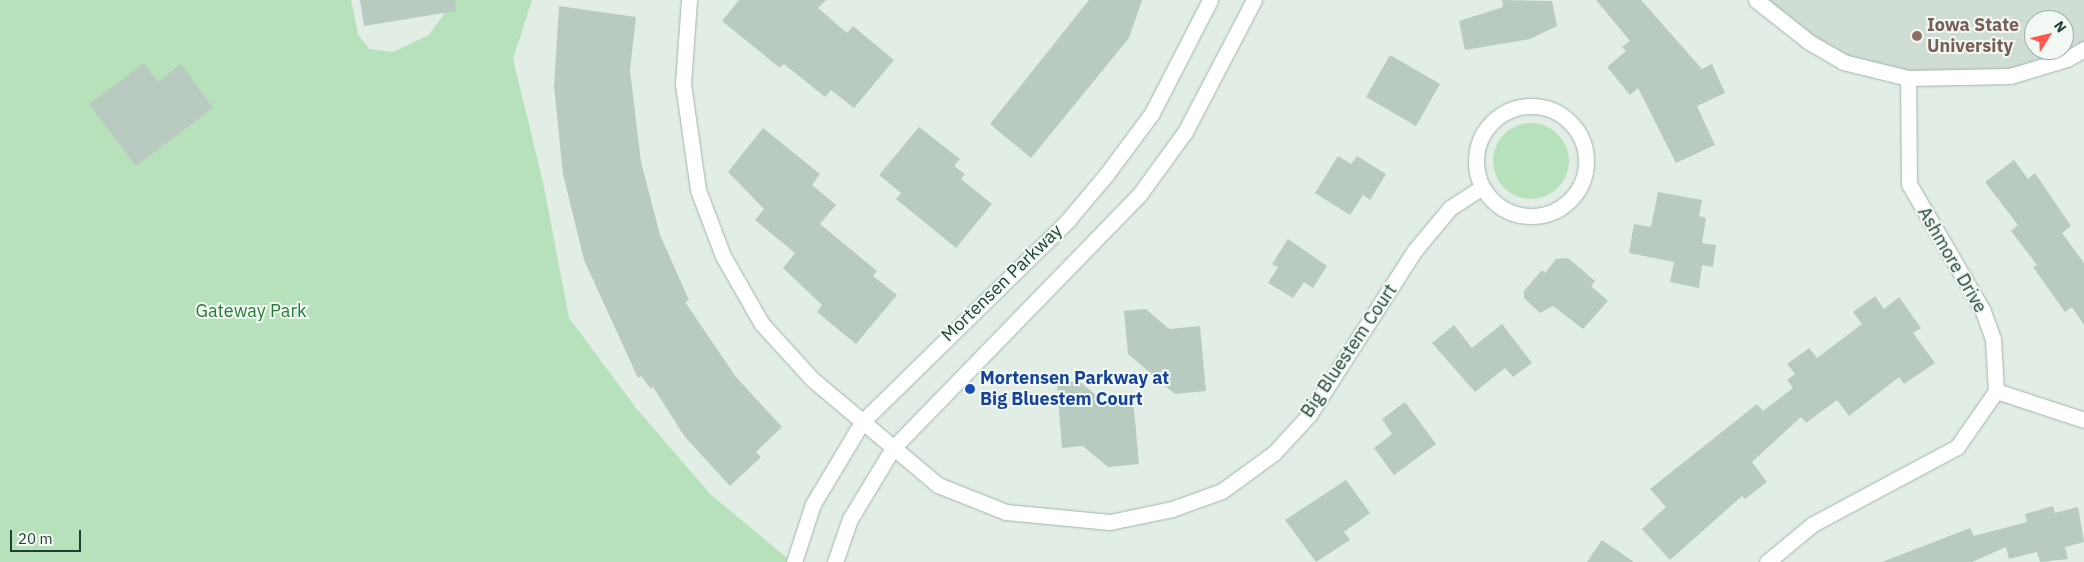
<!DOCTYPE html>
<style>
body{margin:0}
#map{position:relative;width:2084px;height:562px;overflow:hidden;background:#e1ede5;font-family:"IBM Plex Sans",sans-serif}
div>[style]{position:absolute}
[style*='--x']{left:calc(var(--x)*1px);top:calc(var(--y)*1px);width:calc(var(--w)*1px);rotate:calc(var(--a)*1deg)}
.built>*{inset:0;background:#cfddd4}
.green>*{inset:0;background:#b7e1ba}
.round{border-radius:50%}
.building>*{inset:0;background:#b9cbc0}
.roads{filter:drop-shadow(0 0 1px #a3b6ab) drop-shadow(0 0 1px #a3b6ab)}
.minor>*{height:15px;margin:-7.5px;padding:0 7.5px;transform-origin:7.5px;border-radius:7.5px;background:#fff}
.minor>.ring{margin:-7.5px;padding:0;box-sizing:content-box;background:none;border:15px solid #fff;border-radius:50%}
.tertiary>*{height:15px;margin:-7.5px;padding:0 7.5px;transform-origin:7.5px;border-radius:7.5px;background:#fff}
.dots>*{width:14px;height:14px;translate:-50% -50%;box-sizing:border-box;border:2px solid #f2f9f4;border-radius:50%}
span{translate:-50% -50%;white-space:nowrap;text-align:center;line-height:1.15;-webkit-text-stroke:4px #f2f9f4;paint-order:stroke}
.education-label{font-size:18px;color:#785e54;font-weight:700}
.left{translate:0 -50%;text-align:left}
.street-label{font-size:18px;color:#1f4031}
.park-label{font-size:18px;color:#247c35}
.transit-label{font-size:18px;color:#164399;font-weight:700}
.north{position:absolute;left:2024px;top:10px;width:50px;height:50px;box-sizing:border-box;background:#f2f9f4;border:1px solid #9eafa6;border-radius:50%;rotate:54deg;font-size:14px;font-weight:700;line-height:20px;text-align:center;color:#1f4031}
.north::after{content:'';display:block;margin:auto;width:18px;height:22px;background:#ff564d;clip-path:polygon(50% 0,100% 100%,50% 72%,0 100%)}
.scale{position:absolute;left:10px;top:530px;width:71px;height:22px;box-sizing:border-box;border:2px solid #1f4031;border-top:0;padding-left:6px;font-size:15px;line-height:18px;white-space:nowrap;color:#1f4031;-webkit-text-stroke:4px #f2f9f4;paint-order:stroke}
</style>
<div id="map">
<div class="built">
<i style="clip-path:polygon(evenodd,1756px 0,2084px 0,2084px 49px,2067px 59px,1938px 80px,1843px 62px,1756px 0,2034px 20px,2064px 20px,2064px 50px,2034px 50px,2034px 20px)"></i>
</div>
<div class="green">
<i style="clip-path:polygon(0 0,351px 0,358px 34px,369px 49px,393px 52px,429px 35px,454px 0,532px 0,513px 59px,543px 182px,569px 318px,636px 408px,711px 495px,792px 562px,0 562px)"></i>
<i class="round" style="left:1493px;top:123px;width:76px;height:76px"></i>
</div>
<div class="building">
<i style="clip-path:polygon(360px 0,455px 0,456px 11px,364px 26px)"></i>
<i style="clip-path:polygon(739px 0,826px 0,818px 8px,847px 33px,853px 26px,894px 60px,854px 108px,831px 90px,825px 97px,784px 64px,780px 68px,722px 21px)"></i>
<i style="clip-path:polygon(1089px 0,1142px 0,1129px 38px,1031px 158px,990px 124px)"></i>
<i style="clip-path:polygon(1502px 0,1552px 1px,1557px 26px,1530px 39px,1465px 50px,1459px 21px,1503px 7px)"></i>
<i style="clip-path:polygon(1596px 0,1641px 0,1702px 69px,1712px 64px,1725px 93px,1697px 106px,1715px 145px,1676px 163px,1638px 88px,1630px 95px,1607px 67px,1626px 51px,1622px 47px,1630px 41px)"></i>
<i style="clip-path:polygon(559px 6px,636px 17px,630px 70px,641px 162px,660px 235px,689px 300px,685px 302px,736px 377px,782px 427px,756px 452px,761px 457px,730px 486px,685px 437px,653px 387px,651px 389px,641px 376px,638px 378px,584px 260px,563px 174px,554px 87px)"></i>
<i style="clip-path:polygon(1390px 55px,1440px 84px,1416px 126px,1366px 97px)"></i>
<i style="clip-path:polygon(144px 63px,158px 82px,181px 64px,213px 108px,136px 166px,89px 104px)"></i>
<i style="clip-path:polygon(919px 127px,960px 159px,954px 166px,965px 174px,961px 179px,992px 204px,956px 248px,896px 199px,901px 193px,879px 175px)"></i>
<i style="clip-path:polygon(763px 128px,820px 174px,812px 185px,836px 205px,820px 224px,877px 271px,873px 276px,897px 295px,856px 344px,817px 312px,822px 305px,783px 268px,795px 253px,755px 220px,764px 209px,728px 172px)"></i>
<i style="clip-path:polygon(1338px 156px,1351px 164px,1357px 156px,1386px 174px,1370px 200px,1363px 195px,1350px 215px,1315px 193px)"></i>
<i style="clip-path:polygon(2014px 160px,2028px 179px,2035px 173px,2071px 226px,2062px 233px,2084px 263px,2084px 325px,2072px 307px,2065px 312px,2033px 267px,2037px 265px,2011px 231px,2018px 225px,1985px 182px)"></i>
<i style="clip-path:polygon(1658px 192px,1702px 200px,1699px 216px,1706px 218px,1702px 243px,1716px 245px,1713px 267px,1702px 265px,1699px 288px,1670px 282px,1674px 262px,1629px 253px,1634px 224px,1651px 227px)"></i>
<i style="clip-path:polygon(1288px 239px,1327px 266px,1313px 288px,1304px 282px,1293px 298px,1268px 283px,1278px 267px,1272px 264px)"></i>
<i style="clip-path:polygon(1568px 258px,1595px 281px,1591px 286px,1608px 301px,1583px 329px,1553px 306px,1540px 313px,1524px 298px,1524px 291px,1542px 270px,1545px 273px,1556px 259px)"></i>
<i style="clip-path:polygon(1875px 296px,1884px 309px,1899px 297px,1921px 328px,1913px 333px,1935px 363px,1904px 384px,1899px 377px,1849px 416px,1837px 400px,1806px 423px,1801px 417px,1752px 462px,1767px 482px,1745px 499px,1742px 496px,1670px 560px,1642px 529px,1666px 507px,1650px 489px,1757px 404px,1763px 411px,1793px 388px,1787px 380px,1795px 374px,1787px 364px,1809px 348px,1817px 358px,1862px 324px,1853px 312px)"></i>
<i style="clip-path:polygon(1146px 309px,1169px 329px,1200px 326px,1206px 391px,1175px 394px,1128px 354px,1124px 311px)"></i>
<i style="clip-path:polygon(1502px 324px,1532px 363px,1513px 377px,1505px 368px,1475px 392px,1432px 343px,1454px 325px,1472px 348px)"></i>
<i style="clip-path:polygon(1079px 381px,1102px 400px,1133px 398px,1139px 464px,1108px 467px,1083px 446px,1062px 448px,1057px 383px)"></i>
<i style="clip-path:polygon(1405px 402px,1436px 444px,1394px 475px,1374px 448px,1392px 434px,1382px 419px)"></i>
<i style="clip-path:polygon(1346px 480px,1370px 513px,1344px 532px,1350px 540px,1316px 562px,1285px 520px)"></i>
<i style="clip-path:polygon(2053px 506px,2055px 513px,2078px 507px,2084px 542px,2065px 547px,2068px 559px,2040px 562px,2037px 552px,2009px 559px,2006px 547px,1972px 562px,1882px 562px,1970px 528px,1974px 536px,2027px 522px,2025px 514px)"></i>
<i style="clip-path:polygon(1602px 540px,1634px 562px,1587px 562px)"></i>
</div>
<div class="roads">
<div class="minor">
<i style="--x:689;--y:0;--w:84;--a:94.1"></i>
<i style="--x:683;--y:84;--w:107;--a:81.9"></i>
<i style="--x:698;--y:190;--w:71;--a:69.3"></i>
<i style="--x:723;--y:256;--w:78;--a:60.2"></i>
<i style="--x:762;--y:324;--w:74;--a:47.7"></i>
<i style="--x:812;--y:379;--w:165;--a:40.1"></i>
<i style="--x:938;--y:485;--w:73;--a:21.7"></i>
<i style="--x:1006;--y:512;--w:104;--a:5.5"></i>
<i style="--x:1110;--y:522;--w:63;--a:-11.8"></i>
<i style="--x:1172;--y:509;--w:53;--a:-19.8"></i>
<i style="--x:1222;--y:491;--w:64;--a:-36.2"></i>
<i style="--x:1274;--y:453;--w:52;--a:-47.4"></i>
<i style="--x:1309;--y:415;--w:196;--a:-57.3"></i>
<i style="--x:1415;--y:250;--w:55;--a:-50.2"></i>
<i style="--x:1450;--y:208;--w:38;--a:-33"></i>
<i class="ring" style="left:1476px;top:106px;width:95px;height:95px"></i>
<i style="--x:1996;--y:391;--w:93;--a:18.2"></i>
<i style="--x:1767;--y:562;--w:60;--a:-39.6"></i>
<i style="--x:1813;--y:524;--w:163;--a:-28.1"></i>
<i style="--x:1957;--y:447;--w:68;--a:-55.1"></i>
<i style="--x:1996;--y:391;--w:52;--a:-93.3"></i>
<i style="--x:1993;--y:339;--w:30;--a:-110"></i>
<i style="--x:1983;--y:311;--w:147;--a:-120.2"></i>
<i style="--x:1909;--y:184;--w:106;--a:-90.5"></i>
</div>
<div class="tertiary">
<i style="--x:1756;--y:0;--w:68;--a:38.4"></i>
<i style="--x:1809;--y:42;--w:39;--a:30"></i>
<i style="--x:1843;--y:62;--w:67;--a:13.8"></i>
<i style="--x:1908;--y:78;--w:102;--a:-1.1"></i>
<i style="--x:2010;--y:76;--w:59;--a:-16.6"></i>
<i style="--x:2067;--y:59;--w:20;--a:-30"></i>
<i style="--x:794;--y:562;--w:61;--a:-71.9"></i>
<i style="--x:813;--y:504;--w:96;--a:-59.1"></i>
<i style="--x:862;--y:422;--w:289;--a:-44.4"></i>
<i style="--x:1068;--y:220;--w:59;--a:-49.8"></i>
<i style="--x:1106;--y:175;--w:77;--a:-53.4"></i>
<i style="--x:1152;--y:113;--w:127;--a:-62.8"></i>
<i style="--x:835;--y:562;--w:46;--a:-70.8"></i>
<i style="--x:850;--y:519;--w:83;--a:-58.8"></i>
<i style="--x:893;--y:448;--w:353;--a:-45.8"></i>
<i style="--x:1139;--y:195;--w:78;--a:-53.9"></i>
<i style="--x:1185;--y:132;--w:149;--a:-62.4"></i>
</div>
</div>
<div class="dots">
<i style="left:1917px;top:36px;background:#8d6e63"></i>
<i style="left:970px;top:389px;background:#1a4fb4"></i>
</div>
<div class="education-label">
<span class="left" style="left:1927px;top:36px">Iowa State<br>University</span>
</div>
<div class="street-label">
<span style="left:1952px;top:260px;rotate:60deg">Ashmore Drive</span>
<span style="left:1002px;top:283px;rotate:-44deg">Mortensen Parkway</span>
<span style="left:1349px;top:351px;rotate:-56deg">Big Bluestem Court</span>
</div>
<div class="park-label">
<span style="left:251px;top:311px">Gateway Park</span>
</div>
<div class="transit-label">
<span class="left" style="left:980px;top:389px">Mortensen Parkway at<br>Big Bluestem Court</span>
</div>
<div class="north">N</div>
<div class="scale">20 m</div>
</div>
